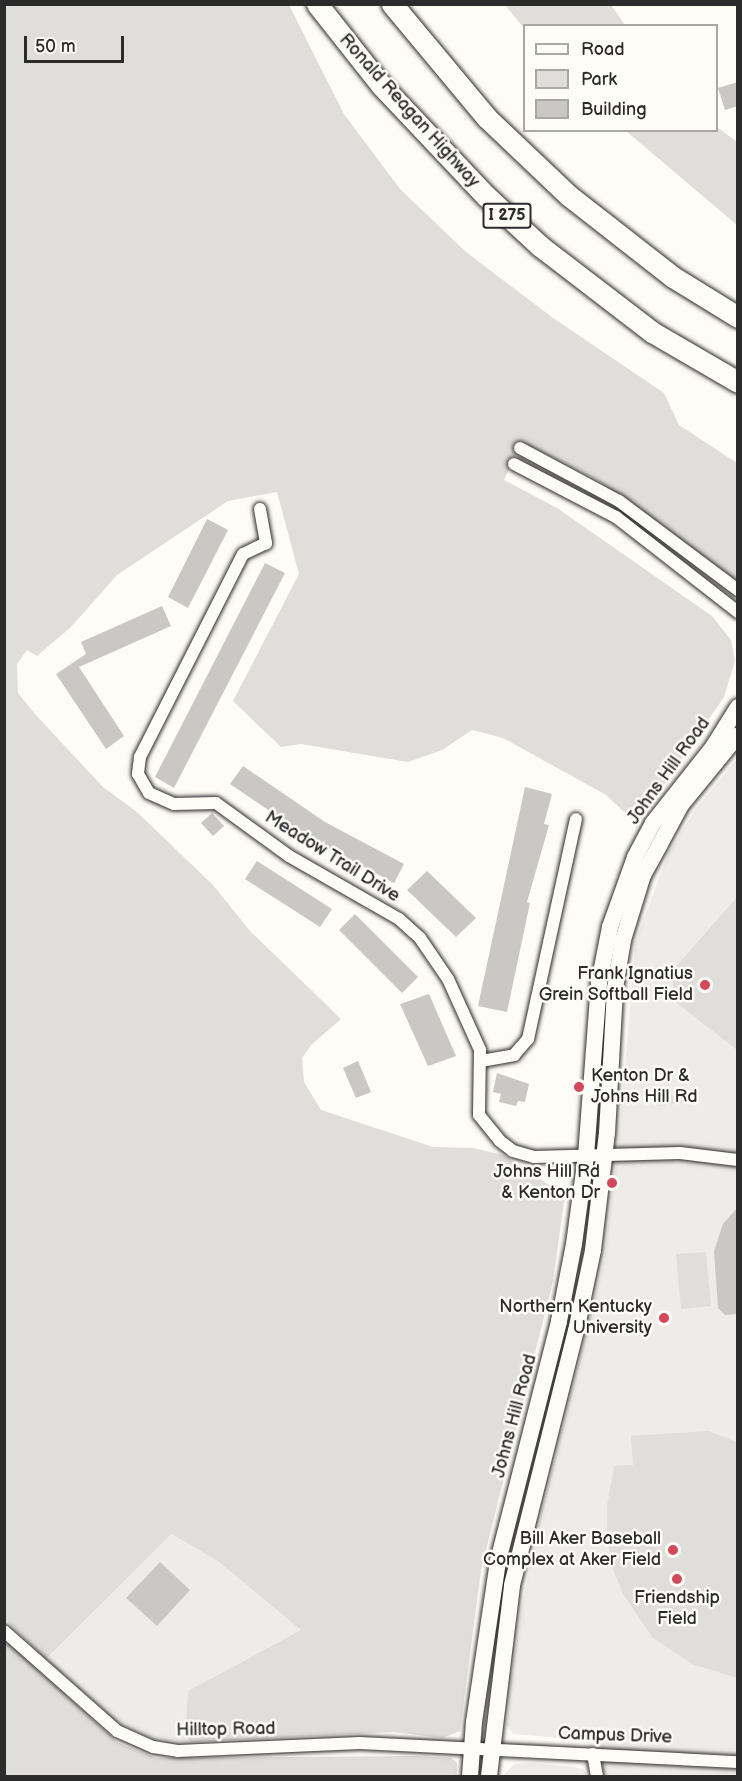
<!DOCTYPE html>
<style>
body{margin:0}
#map{position:relative;width:742px;height:1781px;overflow:hidden;background:#fdfcf7;font-family:"Balsamiq Sans",sans-serif}
div>[style]{position:absolute}
[style*='--x']{left:calc(var(--x)*1px);top:calc(var(--y)*1px);width:calc(var(--w)*1px);rotate:calc(var(--a)*1deg)}
.built>*{inset:0;background:#edece8}
.green>*{inset:0;background:#dfdeda}
.building>*{inset:0;background:#c9c8c4}
.roads{filter:drop-shadow(0 0 2px #2b2b2b) drop-shadow(0 0 2px #2b2b2b)}
.street>*{height:12px;margin:-6px;padding:0 6px;transform-origin:6px;border-radius:6px;background:#fdfcf7}
.secondary>*{height:16px;margin:-8px;padding:0 8px;transform-origin:8px;border-radius:8px;background:#fdfcf7}
.highway>*{height:21px;margin:-10.5px;padding:0 10.5px;transform-origin:10.5px;border-radius:10.5px;background:#fdfcf7}
.dots>*{width:16px;height:16px;translate:-50% -50%;box-sizing:border-box;border:3px solid #fdfcf7;border-radius:50%}
span{translate:-50% -50%;white-space:nowrap;text-align:center;line-height:1.15;-webkit-text-stroke:5px #fdfcf7;paint-order:stroke}
.shield-label span{padding:2px 4px;background:#fdfcf7;border:2px solid;border-radius:4px;-webkit-text-stroke-width:0}
.shield-label{font-size:16px;color:#2b2b2b;font-weight:700}
.street-label{font-size:18px;color:#2b2b2b}
.poi-label{font-size:18px;color:#2b2b2b}
.right{translate:-100% -50%;text-align:right}
.left{translate:0 -50%;text-align:left}
.frame{position:absolute;inset:0;border:6px solid #2b2b2b;pointer-events:none}
.legend{position:absolute;left:523px;top:24px;width:195px;height:108px;box-sizing:border-box;background:#fdfcf7;border:2px solid #a9a8a5;margin:0;padding:8px 10px;list-style:none;font-size:18px;color:#2b2b2b}
.legend li{display:flex;align-items:center;gap:12px;height:30px}
.legend b{width:30px;border:2px solid #a9a8a5}
.scale{position:absolute;left:24px;top:36px;width:100px;height:27px;box-sizing:border-box;border:3px solid #2b2b2b;border-top:0;padding-left:8px;font-size:18px;line-height:21px;white-space:nowrap;color:#2b2b2b;-webkit-text-stroke:4px #fdfcf7;paint-order:stroke}
</style>
<div id="map">
<div class="built">
<i style="clip-path:polygon(737px 759px,737px 1776px,605px 1776px,597px 1741px,513px 1734px,507px 1726px,511px 1682px,522px 1605px,542px 1511px,604px 1260px,620px 1128px,635px 943px,668px 854px,695px 810px)"></i>
<i style="clip-path:polygon(170px 1534px,219px 1562px,301px 1630px,188px 1691px,185px 1736px,191px 1742px,154px 1739px,115px 1720px,46px 1659px)"></i>
<i style="clip-path:polygon(533px 1763px,575px 1767px,584px 1770px,587px 1776px,503px 1776px,514px 1764px)"></i>
</div>
<div class="green">
<i style="clip-path:polygon(5px 5px,289px 5px,344px 114px,400px 189px,466px 252px,553px 318px,664px 393px,679px 425px,737px 463px,737px 583px,597px 480px,522px 442px,504px 480px,557px 508px,712px 616px,731px 640px,735px 661px,724px 697px,637px 824px,606px 795px,503px 738px,472px 730px,442px 750px,408px 762px,301px 744px,281px 747px,233px 701px,299px 574px,277px 492px,228px 501px,117px 575px,71px 627px,37px 656px,27px 650px,17px 664px,18px 693px,35px 714px,103px 787px,137px 812px,213px 885px,250px 931px,341px 1019px,311px 1045px,302px 1058px,304px 1082px,321px 1110px,433px 1147px,473px 1148px,503px 1155px,565px 1195px,553px 1281px,481px 1570px,460px 1731px,442px 1738px,393px 1732px,191px 1742px,185px 1736px,188px 1691px,301px 1630px,219px 1562px,171px 1534px,46px 1659px,5px 1619px)"></i>
<i style="clip-path:polygon(505px 5px,611px 5px,625px 25px,524px 28px)"></i>
<i style="clip-path:polygon(717px 127px,737px 142px,737px 225px,626px 131px,716px 130px)"></i>
<i style="clip-path:polygon(737px 897px,737px 1050px,673px 1000px,673px 970px)"></i>
<i style="clip-path:polygon(659px 1090px,662px 1090px,685px 1102px,658px 1106px,655px 1097px)"></i>
<i style="clip-path:polygon(706px 1252px,711px 1306px,681px 1309px,676px 1254px)"></i>
<i style="clip-path:polygon(708px 1431px,737px 1442px,737px 1678px,692px 1664px,653px 1638px,623px 1594px,611px 1564px,607px 1535px,607px 1506px,614px 1466px,633px 1465px,631px 1436px)"></i>
<i style="clip-path:polygon(5px 1640px,117px 1742px,156px 1758px,417px 1756px,451px 1758px,457px 1763px,457px 1776px,5px 1776px)"></i>
</div>
<div class="building">
<i style="clip-path:polygon(738px 82px,738px 106px,725px 110px,718px 88px)"></i>
<i style="clip-path:polygon(207px 519px,228px 530px,188px 608px,168px 597px)"></i>
<i style="clip-path:polygon(265px 563px,285px 573px,174px 788px,155px 777px)"></i>
<i style="clip-path:polygon(162px 606px,171px 626px,79px 667px,124px 736px,106px 749px,56px 674px,86px 654px,81px 642px)"></i>
<i style="clip-path:polygon(243px 766px,325px 822px,404px 864px,394px 883px,311px 839px,230px 784px)"></i>
<i style="clip-path:polygon(525px 787px,552px 794px,544px 824px,549px 825px,527px 902px,530px 903px,507px 1012px,478px 1006px)"></i>
<i style="clip-path:polygon(212px 813px,224px 826px,213px 836px,201px 823px)"></i>
<i style="clip-path:polygon(257px 861px,332px 909px,320px 927px,245px 879px)"></i>
<i style="clip-path:polygon(427px 871px,476px 918px,456px 937px,407px 890px)"></i>
<i style="clip-path:polygon(355px 914px,418px 977px,402px 993px,339px 930px)"></i>
<i style="clip-path:polygon(429px 994px,456px 1056px,428px 1066px,400px 1004px)"></i>
<i style="clip-path:polygon(358px 1061px,371px 1092px,356px 1098px,343px 1068px)"></i>
<i style="clip-path:polygon(497px 1073px,529px 1084px,525px 1102px,518px 1101px,516px 1106px,499px 1102px,501px 1094px,493px 1092px)"></i>
<i style="clip-path:polygon(738px 1207px,738px 1314px,725px 1315px,718px 1308px,714px 1251px,723px 1224px)"></i>
<i style="clip-path:polygon(160px 1562px,190px 1590px,157px 1626px,126px 1598px)"></i>
</div>
<div class="roads">
<div class="street">
<i style="--x:520;--y:448;--w:112;--a:28.2"></i>
<i style="--x:619;--y:501;--w:149;--a:36.8"></i>
<i style="--x:514;--y:464;--w:115;--a:27.5"></i>
<i style="--x:616;--y:517;--w:155;--a:37.9"></i>
<i style="--x:260;--y:509;--w:35;--a:80"></i>
<i style="--x:266;--y:543;--w:25;--a:154"></i>
<i style="--x:243;--y:554;--w:228;--a:116.9"></i>
<i style="--x:140;--y:757;--w:17;--a:97"></i>
<i style="--x:138;--y:774;--w:22;--a:60"></i>
<i style="--x:149;--y:793;--w:27;--a:24"></i>
<i style="--x:174;--y:804;--w:42;--a:-1.4"></i>
<i style="--x:216;--y:803;--w:90;--a:36"></i>
<i style="--x:289;--y:856;--w:127;--a:29.8"></i>
<i style="--x:399;--y:919;--w:28;--a:42"></i>
<i style="--x:420;--y:938;--w:50;--a:55.7"></i>
<i style="--x:448;--y:979;--w:78;--a:65.7"></i>
<i style="--x:480;--y:1050;--w:65;--a:90.9"></i>
<i style="--x:479;--y:1115;--w:33;--a:51"></i>
<i style="--x:500;--y:1141;--w:16;--a:38"></i>
<i style="--x:513;--y:1151;--w:22;--a:16"></i>
<i style="--x:534;--y:1157;--w:146;--a:-1.6"></i>
<i style="--x:680;--y:1153;--w:58;--a:6.9"></i>
<i style="--x:481;--y:1061;--w:34;--a:-10"></i>
<i style="--x:514;--y:1055;--w:21;--a:-49"></i>
<i style="--x:528;--y:1039;--w:225;--a:-77.7"></i>
<i style="--x:4;--y:1631;--w:151;--a:41.5"></i>
<i style="--x:117;--y:1731;--w:39;--a:24"></i>
<i style="--x:153;--y:1747;--w:25;--a:9"></i>
<i style="--x:178;--y:1751;--w:182;--a:-2.5"></i>
<i style="--x:360;--y:1743;--w:378;--a:2.9"></i>
<i style="--x:593;--y:1754;--w:22;--a:80"></i>
</div>
<div class="secondary">
<i style="--x:470;--y:1776;--w:54;--a:-85.8"></i>
<i style="--x:474;--y:1722;--w:163;--a:-81.5"></i>
<i style="--x:498;--y:1561;--w:248;--a:-75.7"></i>
<i style="--x:559;--y:1321;--w:78;--a:-79"></i>
<i style="--x:574;--y:1244;--w:89;--a:-82.2"></i>
<i style="--x:586;--y:1156;--w:173;--a:-85.7"></i>
<i style="--x:599;--y:983;--w:57;--a:-78.9"></i>
<i style="--x:610;--y:927;--w:74;--a:-70.3"></i>
<i style="--x:635;--y:857;--w:38;--a:-62"></i>
<i style="--x:653;--y:823;--w:97;--a:-51.7"></i>
<i style="--x:713;--y:747;--w:47;--a:-58"></i>
<i style="--x:489;--y:1776;--w:192;--a:-83.1"></i>
<i style="--x:512;--y:1585;--w:262;--a:-75.9"></i>
<i style="--x:576;--y:1331;--w:83;--a:-78.1"></i>
<i style="--x:593;--y:1250;--w:118;--a:-83.2"></i>
<i style="--x:607;--y:1133;--w:145;--a:-86.8"></i>
<i style="--x:615;--y:988;--w:49;--a:-80.5"></i>
<i style="--x:623;--y:940;--w:68;--a:-72.9"></i>
<i style="--x:643;--y:875;--w:35;--a:-61"></i>
<i style="--x:660;--y:844;--w:44;--a:-61.7"></i>
<i style="--x:681;--y:805;--w:90;--a:-50.8"></i>
</div>
<div class="highway">
<i style="--x:317;--y:4;--w:103;--a:51.7"></i>
<i style="--x:381;--y:85;--w:153;--a:46.6"></i>
<i style="--x:486;--y:196;--w:74;--a:42.8"></i>
<i style="--x:540;--y:246;--w:141;--a:37.5"></i>
<i style="--x:652;--y:332;--w:99;--a:30.2"></i>
<i style="--x:392;--y:4;--w:148;--a:50.2"></i>
<i style="--x:487;--y:118;--w:112;--a:43.5"></i>
<i style="--x:568;--y:195;--w:133;--a:38"></i>
<i style="--x:673;--y:277;--w:76;--a:31.6"></i>
</div>
</div>
<div class="dots">
<i style="left:705px;top:985px;background:#d1495b"></i>
<i style="left:579px;top:1087px;background:#d1495b"></i>
<i style="left:612px;top:1183px;background:#d1495b"></i>
<i style="left:664px;top:1318px;background:#d1495b"></i>
<i style="left:673px;top:1550px;background:#d1495b"></i>
<i style="left:677px;top:1579px;background:#d1495b"></i>
</div>
<div class="shield-label">
<span style="left:507px;top:216px">I 275</span>
</div>
<div class="street-label">
<span style="left:409px;top:111px;rotate:48deg">Ronald Reagan Highway</span>
<span style="left:669px;top:771px;rotate:-54deg">Johns Hill Road</span>
<span style="left:332px;top:857px;rotate:32deg">Meadow Trail Drive</span>
<span style="left:515px;top:1416px;rotate:-75deg">Johns Hill Road</span>
<span style="left:226px;top:1730px;rotate:-1deg">Hilltop Road</span>
<span style="left:615px;top:1736px;rotate:2deg">Campus Drive</span>
</div>
<div class="poi-label">
<span class="right" style="left:693px;top:985px">Frank Ignatius<br>Grein Softball Field</span>
<span class="left" style="left:591px;top:1087px">Kenton Dr &amp;<br>Johns Hill Rd</span>
<span class="right" style="left:600px;top:1183px">Johns Hill Rd<br>&amp; Kenton Dr</span>
<span class="right" style="left:652px;top:1318px">Northern Kentucky<br>University</span>
<span class="right" style="left:661px;top:1550px">Bill Aker Baseball<br>Complex at Aker Field</span>
<span style="left:677px;top:1609px">Friendship<br>Field</span>
</div>
<div class="frame"></div>
<ul class="legend">
<li><b style="height:8px;background:#fdfcf7"></b>Road</li>
<li><b style="height:16px;background:#dfdeda"></b>Park</li>
<li><b style="height:16px;background:#c9c8c4"></b>Building</li>
</ul>
<div class="scale">50 m</div>
</div>
